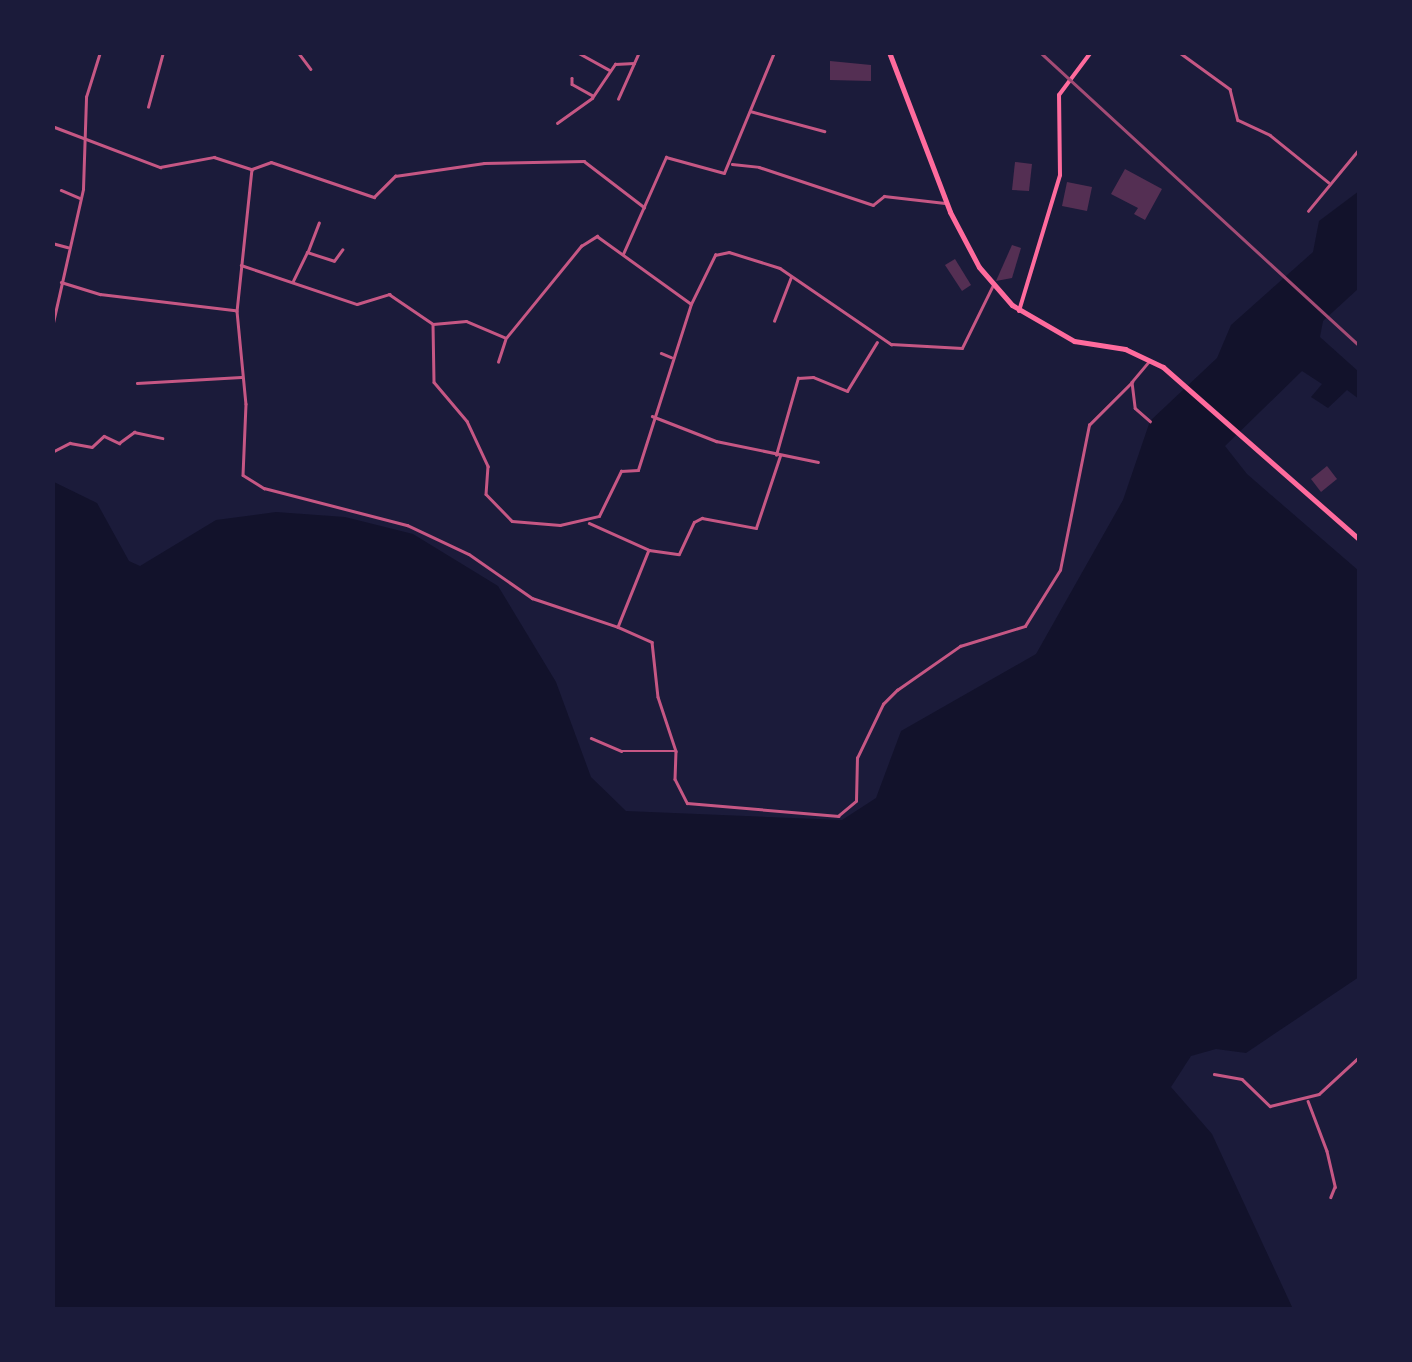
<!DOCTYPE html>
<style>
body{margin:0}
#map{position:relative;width:1412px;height:1362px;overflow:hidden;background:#1b1b3a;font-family:Manrope,sans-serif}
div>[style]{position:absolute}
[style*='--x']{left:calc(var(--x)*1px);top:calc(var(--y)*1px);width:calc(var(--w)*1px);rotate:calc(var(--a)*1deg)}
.water>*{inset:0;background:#12122b}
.building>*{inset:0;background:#542f53}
.minor>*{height:2.5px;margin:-1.25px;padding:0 1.25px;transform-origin:1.25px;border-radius:1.25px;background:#c65784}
.secondary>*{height:4px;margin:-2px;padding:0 2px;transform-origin:2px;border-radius:2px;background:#ff6b9d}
.primary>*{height:5px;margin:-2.5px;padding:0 2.5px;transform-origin:2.5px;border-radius:2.5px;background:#ff6b9d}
.rail>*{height:2.5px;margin:-1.25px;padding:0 1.25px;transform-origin:1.25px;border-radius:1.25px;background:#a44b75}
span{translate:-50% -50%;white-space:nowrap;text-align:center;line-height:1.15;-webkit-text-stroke:9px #1b1b3a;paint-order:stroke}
.frame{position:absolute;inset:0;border:55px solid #1b1b3a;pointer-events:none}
</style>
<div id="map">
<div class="water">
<i style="clip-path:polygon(1359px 191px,1359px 288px,1323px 321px,1320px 337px,1359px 372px,1359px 399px,1347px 390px,1328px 408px,1311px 397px,1322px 384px,1302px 371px,1225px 446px,1247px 474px,1359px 571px,1359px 977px,1246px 1053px,1216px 1049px,1191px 1056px,1171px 1087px,1212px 1134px,1293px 1309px,53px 1309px,52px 481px,97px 503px,129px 561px,140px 566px,216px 520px,276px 512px,345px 517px,413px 534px,498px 586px,556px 682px,591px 777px,626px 811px,842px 820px,876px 798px,901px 731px,1036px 654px,1123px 500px,1150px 421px,1217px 358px,1231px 325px,1313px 252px,1319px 221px)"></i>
</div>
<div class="building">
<i style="clip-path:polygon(830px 61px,871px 65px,871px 81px,830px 80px)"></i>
<i style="clip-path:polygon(1015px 162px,1032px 164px,1029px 191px,1012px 190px)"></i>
<i style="clip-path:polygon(1125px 169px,1162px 189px,1145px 220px,1134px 214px,1138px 208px,1111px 194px)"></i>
<i style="clip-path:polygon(1067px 182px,1092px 187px,1087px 211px,1062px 206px)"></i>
<i style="clip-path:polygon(1012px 245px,1021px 248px,1012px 278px,996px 281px)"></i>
<i style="clip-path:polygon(955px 259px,971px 285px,962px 291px,945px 265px)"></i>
<i style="clip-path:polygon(1327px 466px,1337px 479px,1321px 492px,1311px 479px)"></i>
</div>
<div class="minor">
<i style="--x:298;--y:52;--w:21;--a:53"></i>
<i style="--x:577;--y:52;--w:37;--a:29"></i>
<i style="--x:1179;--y:52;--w:63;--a:36"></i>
<i style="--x:1230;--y:89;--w:32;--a:76"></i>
<i style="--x:1238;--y:120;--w:35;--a:25"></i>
<i style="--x:1270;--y:135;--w:75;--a:39"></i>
<i style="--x:572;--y:78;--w:6;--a:90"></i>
<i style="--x:572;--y:84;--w:23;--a:29"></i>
<i style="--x:618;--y:99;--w:51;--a:-65.9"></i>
<i style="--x:148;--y:107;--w:57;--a:-74.7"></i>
<i style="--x:750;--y:111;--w:77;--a:15.1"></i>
<i style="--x:557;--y:123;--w:43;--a:-35.5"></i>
<i style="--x:592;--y:98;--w:41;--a:-55.9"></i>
<i style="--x:615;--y:64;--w:19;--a:-3"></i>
<i style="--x:52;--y:126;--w:116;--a:20.8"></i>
<i style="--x:160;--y:167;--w:55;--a:-10.5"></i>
<i style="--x:214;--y:157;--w:40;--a:18"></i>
<i style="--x:252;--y:169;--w:20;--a:-20"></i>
<i style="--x:271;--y:162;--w:109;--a:18.8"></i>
<i style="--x:374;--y:197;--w:30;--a:-45"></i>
<i style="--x:395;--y:176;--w:90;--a:-8.3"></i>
<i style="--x:484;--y:163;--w:100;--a:-1.1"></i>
<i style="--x:584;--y:161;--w:76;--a:37.5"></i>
<i style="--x:732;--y:164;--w:27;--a:6"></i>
<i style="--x:759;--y:167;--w:120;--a:18.4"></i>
<i style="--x:873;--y:205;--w:14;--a:-39"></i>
<i style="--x:884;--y:196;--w:61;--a:6.5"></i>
<i style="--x:252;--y:169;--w:143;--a:96"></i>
<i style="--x:237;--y:311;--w:93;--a:84.5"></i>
<i style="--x:246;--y:404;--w:71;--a:92.4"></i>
<i style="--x:243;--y:475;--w:25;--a:32"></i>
<i style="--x:264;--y:488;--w:148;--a:14.5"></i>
<i style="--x:407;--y:525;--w:68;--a:25.1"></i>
<i style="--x:469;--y:554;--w:77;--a:34.9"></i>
<i style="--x:532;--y:598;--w:91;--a:18.6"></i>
<i style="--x:61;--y:190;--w:21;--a:23"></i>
<i style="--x:1308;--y:211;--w:82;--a:-50.5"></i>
<i style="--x:52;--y:243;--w:16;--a:15"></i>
<i style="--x:308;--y:251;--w:30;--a:-69"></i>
<i style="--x:623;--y:254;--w:106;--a:-66.1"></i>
<i style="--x:666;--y:157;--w:60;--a:15.4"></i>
<i style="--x:724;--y:173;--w:131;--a:-67.5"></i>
<i style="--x:241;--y:265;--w:122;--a:18.6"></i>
<i style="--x:357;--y:304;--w:34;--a:-17"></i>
<i style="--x:389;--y:294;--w:53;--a:34.3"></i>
<i style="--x:433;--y:324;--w:58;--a:89"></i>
<i style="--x:434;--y:382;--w:51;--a:49.8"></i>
<i style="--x:467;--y:421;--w:50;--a:65"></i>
<i style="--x:488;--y:466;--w:28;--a:94"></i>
<i style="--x:486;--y:494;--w:37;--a:46"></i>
<i style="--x:512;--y:521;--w:48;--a:4.8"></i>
<i style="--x:560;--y:525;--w:40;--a:-13"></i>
<i style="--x:599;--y:516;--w:50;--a:-63.9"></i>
<i style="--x:621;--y:471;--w:17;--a:-3"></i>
<i style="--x:638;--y:470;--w:174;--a:-72.3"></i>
<i style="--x:691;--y:304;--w:55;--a:-63.9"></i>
<i style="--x:715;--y:255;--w:14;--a:-12"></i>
<i style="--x:729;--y:252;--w:53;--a:17.4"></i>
<i style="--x:780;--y:268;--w:135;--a:34.4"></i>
<i style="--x:891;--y:344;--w:71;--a:3.2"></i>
<i style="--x:962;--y:348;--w:70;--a:-63.8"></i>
<i style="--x:293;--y:281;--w:32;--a:-64"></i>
<i style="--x:307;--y:252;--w:28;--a:18"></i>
<i style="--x:334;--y:261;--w:14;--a:-54"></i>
<i style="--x:61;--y:282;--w:41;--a:17.1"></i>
<i style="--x:100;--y:294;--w:136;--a:6.8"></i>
<i style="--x:774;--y:321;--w:47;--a:-68.9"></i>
<i style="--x:433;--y:324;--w:33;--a:-5"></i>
<i style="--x:466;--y:321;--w:43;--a:23"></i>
<i style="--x:506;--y:338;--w:119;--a:-50.8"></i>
<i style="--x:581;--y:246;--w:19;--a:-32"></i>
<i style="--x:597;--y:236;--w:115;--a:35.8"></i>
<i style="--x:52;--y:327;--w:141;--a:-77.3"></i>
<i style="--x:83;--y:189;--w:92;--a:-88.1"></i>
<i style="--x:86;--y:97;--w:47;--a:-72.7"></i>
<i style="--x:661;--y:353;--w:11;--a:22"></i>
<i style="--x:498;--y:362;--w:23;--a:-72"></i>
<i style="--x:1149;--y:362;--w:26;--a:130"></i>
<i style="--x:1132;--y:382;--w:26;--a:83"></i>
<i style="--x:1135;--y:408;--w:20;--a:41"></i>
<i style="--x:137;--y:383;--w:104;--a:-3.3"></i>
<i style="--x:652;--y:416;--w:69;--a:21.3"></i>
<i style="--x:716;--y:441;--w:104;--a:11.6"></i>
<i style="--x:52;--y:452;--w:20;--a:-27"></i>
<i style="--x:70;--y:443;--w:22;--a:10"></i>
<i style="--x:92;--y:447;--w:16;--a:-43"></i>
<i style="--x:104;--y:436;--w:17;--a:25"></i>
<i style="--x:119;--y:443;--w:19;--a:-36"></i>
<i style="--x:134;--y:432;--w:29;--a:12"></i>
<i style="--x:776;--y:455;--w:80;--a:-74.1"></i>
<i style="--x:798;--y:378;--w:15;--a:-4"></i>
<i style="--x:813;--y:377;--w:37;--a:22"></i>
<i style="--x:847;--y:391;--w:57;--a:-58.5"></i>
<i style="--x:589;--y:523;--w:66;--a:24.2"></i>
<i style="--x:649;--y:550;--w:83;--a:111.9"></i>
<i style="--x:618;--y:627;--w:37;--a:24"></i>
<i style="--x:652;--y:642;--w:55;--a:83.8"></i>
<i style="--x:658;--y:697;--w:57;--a:71.6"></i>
<i style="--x:676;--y:751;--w:28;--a:92"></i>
<i style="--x:675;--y:779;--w:27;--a:63"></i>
<i style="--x:687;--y:803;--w:152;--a:4.9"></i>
<i style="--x:838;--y:816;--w:23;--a:-40"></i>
<i style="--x:856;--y:801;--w:43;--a:-88.7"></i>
<i style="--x:857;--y:758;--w:60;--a:-64.3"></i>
<i style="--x:883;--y:704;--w:20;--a:-45"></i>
<i style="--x:897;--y:690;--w:77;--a:-34.9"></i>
<i style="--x:960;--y:646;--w:68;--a:-17.1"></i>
<i style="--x:1025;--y:626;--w:66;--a:-58"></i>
<i style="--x:1060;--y:570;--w:148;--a:-78.7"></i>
<i style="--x:1089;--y:425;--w:61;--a:-45"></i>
<i style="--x:649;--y:550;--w:30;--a:8"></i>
<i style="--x:679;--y:554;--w:35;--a:-65"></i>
<i style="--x:694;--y:522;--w:9;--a:-27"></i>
<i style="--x:702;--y:518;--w:55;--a:10.5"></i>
<i style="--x:756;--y:528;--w:76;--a:-71.6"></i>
<i style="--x:591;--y:738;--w:33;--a:23"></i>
<i style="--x:621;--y:751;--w:54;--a:0"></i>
<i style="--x:1214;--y:1074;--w:28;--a:10"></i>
<i style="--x:1242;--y:1079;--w:39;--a:44"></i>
<i style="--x:1270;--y:1106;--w:50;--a:-13.8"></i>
<i style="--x:1319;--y:1094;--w:56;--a:-42.8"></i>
<i style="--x:1308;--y:1101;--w:53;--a:69.2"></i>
<i style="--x:1327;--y:1151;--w:37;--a:77"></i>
<i style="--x:1335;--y:1187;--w:11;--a:112"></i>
</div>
<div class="secondary">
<i style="--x:1019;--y:311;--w:142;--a:-73.2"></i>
<i style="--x:1060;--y:175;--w:80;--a:-90.7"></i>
<i style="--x:1059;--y:95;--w:54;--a:-53.3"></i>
</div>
<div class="primary">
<i style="--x:889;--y:52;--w:171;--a:69.1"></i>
<i style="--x:950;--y:212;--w:62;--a:62.2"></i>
<i style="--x:979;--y:267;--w:50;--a:49"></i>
<i style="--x:1012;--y:305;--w:72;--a:30.1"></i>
<i style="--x:1074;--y:341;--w:52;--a:8.9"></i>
<i style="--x:1125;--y:349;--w:42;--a:25.3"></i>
<i style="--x:1163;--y:367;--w:262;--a:41.3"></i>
</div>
<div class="rail">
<i style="--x:1040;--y:52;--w:435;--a:42.6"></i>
</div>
<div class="frame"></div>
</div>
